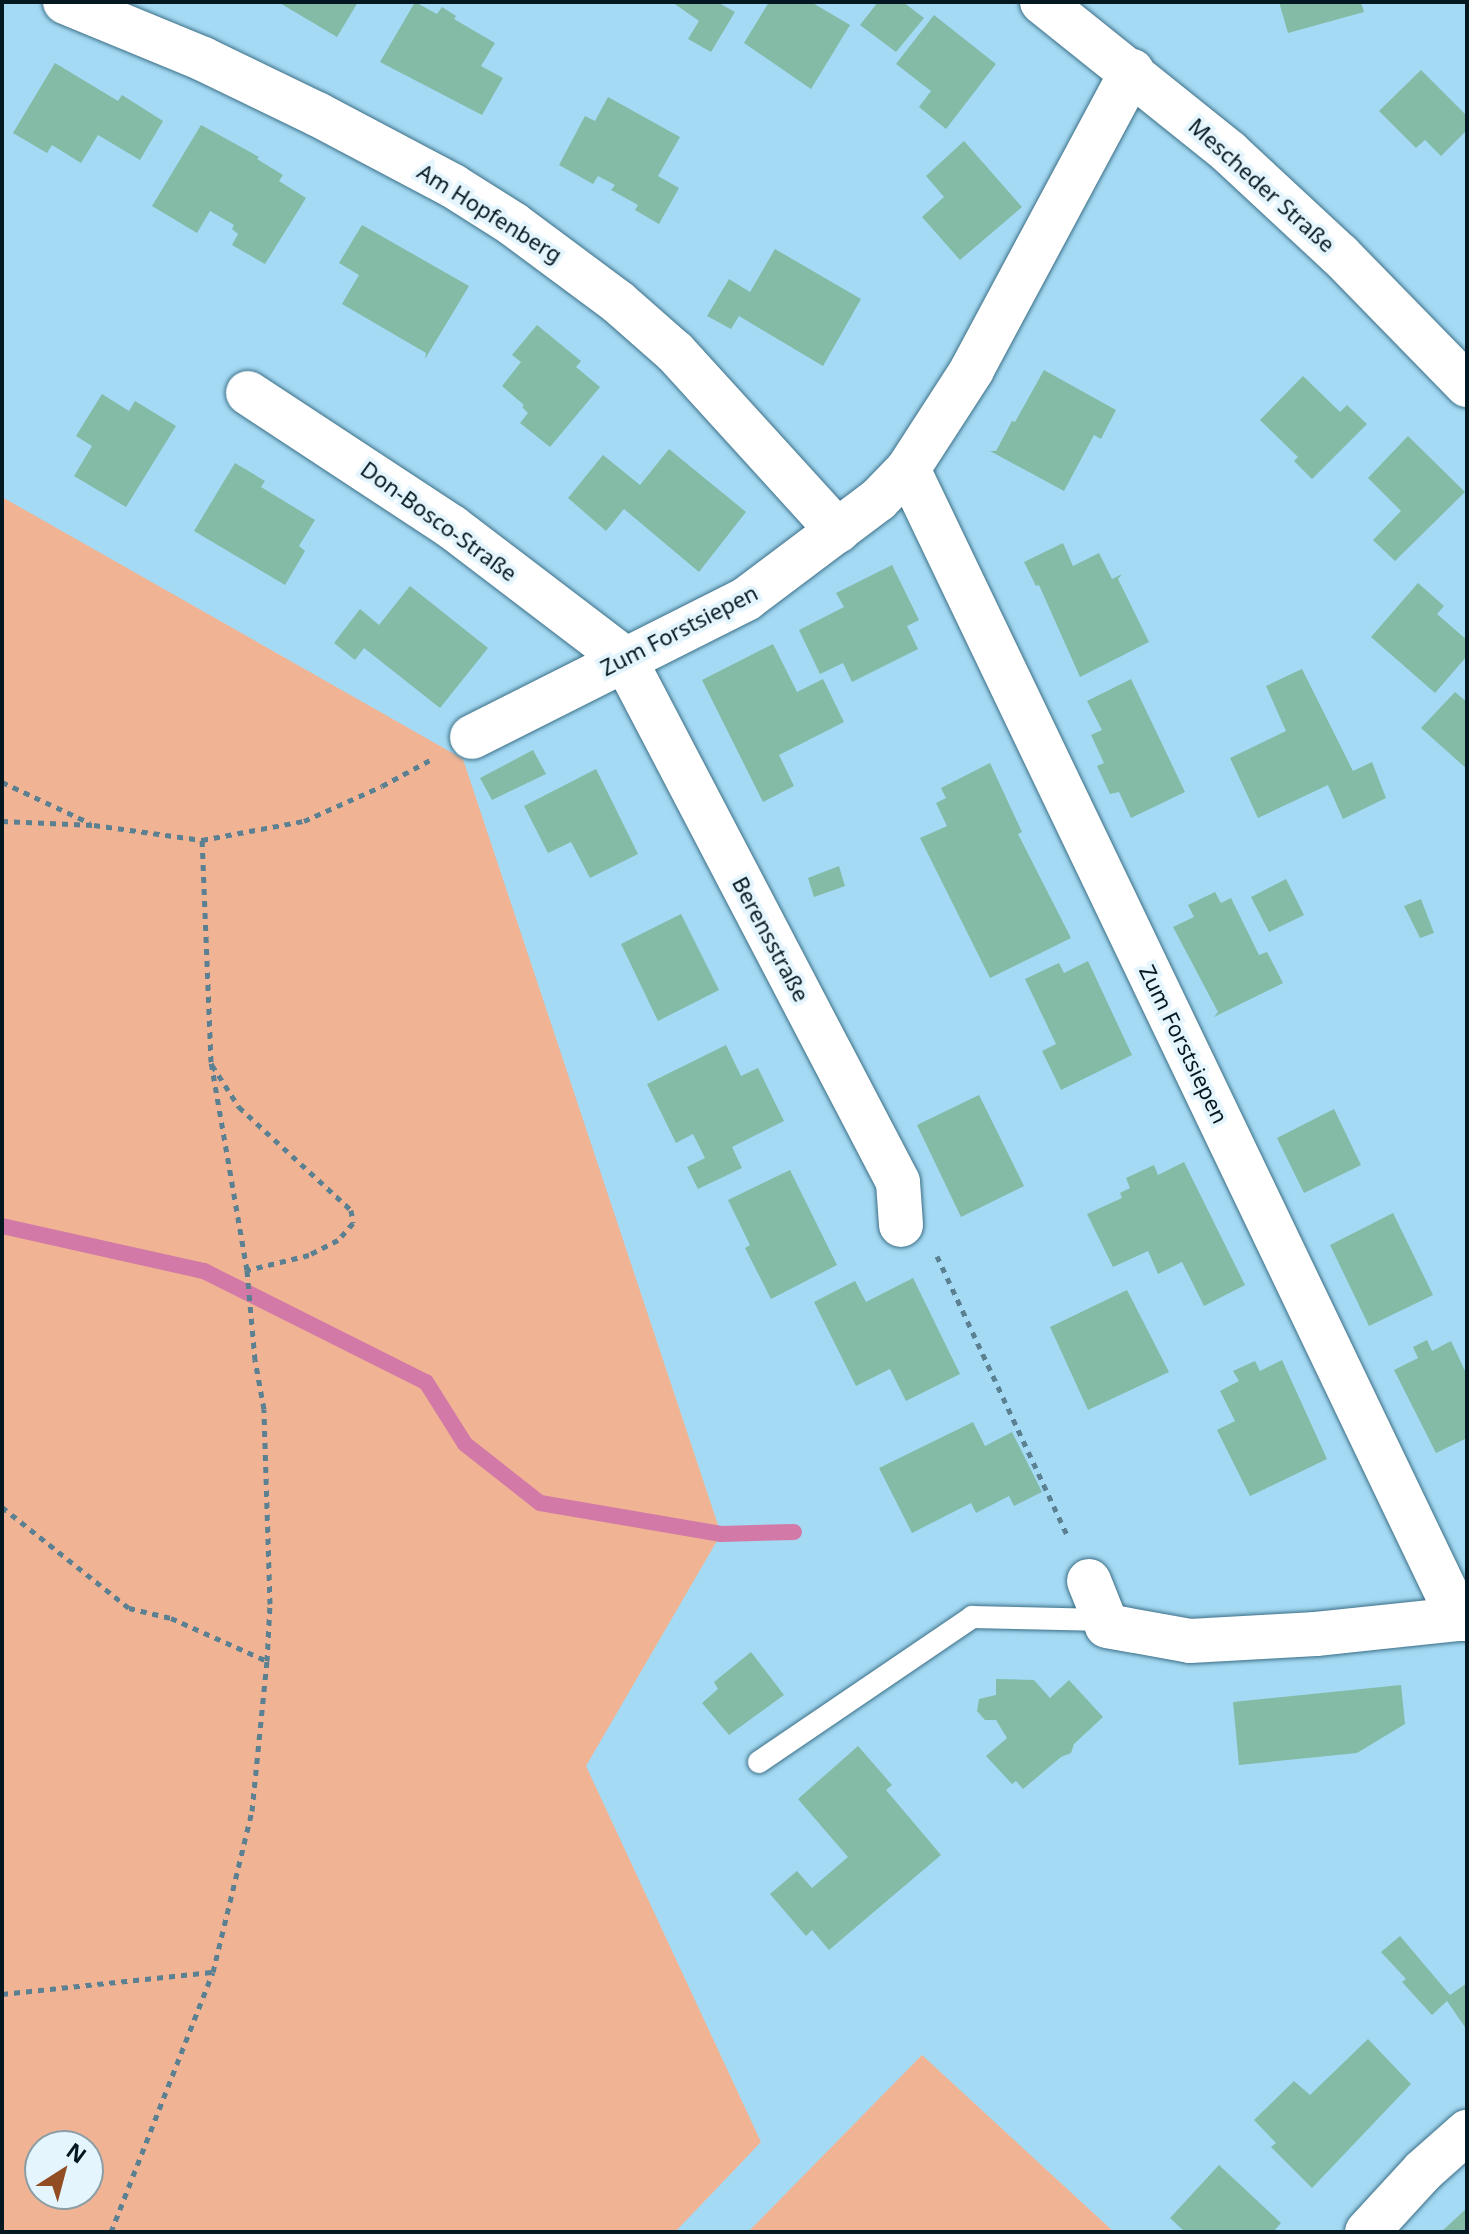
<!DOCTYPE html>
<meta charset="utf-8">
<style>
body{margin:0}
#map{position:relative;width:1469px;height:2234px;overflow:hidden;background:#a5daf4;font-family:"Noto Sans",sans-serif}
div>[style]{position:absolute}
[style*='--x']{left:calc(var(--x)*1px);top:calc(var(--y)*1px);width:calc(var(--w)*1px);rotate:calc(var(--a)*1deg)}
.green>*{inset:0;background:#f0b494}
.stream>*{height:16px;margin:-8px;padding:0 8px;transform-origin:8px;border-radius:8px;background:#d279a7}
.building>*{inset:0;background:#83bba6}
.path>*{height:5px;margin-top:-2.5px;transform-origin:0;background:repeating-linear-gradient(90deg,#5a8092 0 6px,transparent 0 12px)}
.roads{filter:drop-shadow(0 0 2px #3c6f86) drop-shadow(0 0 2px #3c6f86)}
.service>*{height:22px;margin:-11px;padding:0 11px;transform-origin:11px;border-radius:11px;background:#fff}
.minor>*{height:44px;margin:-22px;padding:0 22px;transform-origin:22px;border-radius:22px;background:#fff}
.tertiary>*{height:44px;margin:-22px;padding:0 22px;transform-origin:22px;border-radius:22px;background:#fff}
span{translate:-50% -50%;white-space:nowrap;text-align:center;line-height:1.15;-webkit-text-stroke:8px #e5f5fd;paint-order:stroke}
.street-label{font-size:22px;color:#041821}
.frame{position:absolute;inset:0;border:4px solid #041821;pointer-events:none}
.north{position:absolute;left:24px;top:2130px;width:80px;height:80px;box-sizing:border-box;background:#e5f5fd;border:2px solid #8b9da5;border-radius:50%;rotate:36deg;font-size:22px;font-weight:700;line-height:32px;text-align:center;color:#041821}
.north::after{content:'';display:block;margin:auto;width:28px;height:36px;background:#924d23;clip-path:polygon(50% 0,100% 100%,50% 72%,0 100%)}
</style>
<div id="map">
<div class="green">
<i style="clip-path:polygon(evenodd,2px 497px,463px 759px,721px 1534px,586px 1766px,761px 2142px,675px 2232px,2px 2232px,2px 497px,40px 2146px,88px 2146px,88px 2194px,40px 2194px,40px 2146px)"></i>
<i style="clip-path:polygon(922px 2055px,1114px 2232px,748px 2232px)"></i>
</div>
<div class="stream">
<i style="--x:2;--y:1226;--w:207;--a:12.6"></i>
<i style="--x:204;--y:1271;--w:248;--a:26.6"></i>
<i style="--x:426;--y:1382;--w:73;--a:57.8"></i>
<i style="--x:465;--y:1444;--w:95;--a:38.2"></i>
<i style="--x:540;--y:1503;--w:184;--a:9.7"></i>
<i style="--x:721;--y:1534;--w:73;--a:-1.6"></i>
</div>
<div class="building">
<i style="clip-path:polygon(278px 2px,358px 2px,337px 37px)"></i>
<i style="clip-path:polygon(415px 2px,437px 14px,442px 7px,456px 16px,454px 19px,495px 43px,481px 66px,503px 78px,482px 115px,380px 62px)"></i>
<i style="clip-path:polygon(672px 2px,717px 2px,735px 12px,711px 52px,688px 39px,699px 21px)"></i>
<i style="clip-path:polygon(769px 2px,811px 2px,850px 25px,811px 89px,744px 43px)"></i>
<i style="clip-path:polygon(878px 2px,903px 2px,924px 18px,896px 52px,860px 25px)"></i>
<i style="clip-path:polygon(1279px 2px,1361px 2px,1364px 12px,1288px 33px)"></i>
<i style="clip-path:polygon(934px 15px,996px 64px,946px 129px,919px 107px,931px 91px,896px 64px)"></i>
<i style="clip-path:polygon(55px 63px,118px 101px,122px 95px,163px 121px,140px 160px,98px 135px,81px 163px,52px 145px,47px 153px,13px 133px)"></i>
<i style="clip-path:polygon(1421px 70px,1467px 116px,1467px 130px,1441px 156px,1425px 140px,1416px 148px,1379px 111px)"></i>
<i style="clip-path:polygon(608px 97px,680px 137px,658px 176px,679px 188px,659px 224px,635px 210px,638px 205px,611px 190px,615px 185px,598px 176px,593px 184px,559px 165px,585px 116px,595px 121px)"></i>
<i style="clip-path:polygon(201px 125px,259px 157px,257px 159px,283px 175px,279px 181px,306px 198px,265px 264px,232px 245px,238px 234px,232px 229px,234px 225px,210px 211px,197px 233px,152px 206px)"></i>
<i style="clip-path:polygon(964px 141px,1022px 207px,960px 260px,922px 217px,944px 197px,926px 176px)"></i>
<i style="clip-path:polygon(362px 225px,469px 286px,425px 359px,426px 353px,342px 304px,359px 275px,339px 263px)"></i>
<i style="clip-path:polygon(775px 249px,861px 299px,823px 366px,739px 316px,731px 329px,707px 316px,729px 279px,750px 292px)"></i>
<i style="clip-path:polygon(537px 325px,581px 361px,576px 367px,600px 387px,550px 447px,520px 423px,528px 413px,522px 407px,524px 405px,502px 386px,521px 362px,512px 355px)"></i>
<i style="clip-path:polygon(1044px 370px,1116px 410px,1101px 439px,1094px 435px,1064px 491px,990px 451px,996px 451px,1012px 421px,1015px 422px)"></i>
<i style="clip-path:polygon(1303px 376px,1340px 412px,1347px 405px,1367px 424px,1312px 479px,1294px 461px,1298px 457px,1260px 420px)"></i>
<i style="clip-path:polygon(102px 394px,129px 411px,135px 401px,176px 426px,126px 507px,74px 476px,92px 446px,76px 436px)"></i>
<i style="clip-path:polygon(1408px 436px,1465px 492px,1395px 561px,1373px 540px,1401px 511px,1368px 478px)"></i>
<i style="clip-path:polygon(669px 449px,746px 512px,699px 572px,624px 509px,606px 531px,568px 498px,603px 455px,640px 485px)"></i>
<i style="clip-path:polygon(235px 463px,265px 481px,261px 487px,315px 520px,299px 546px,305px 551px,285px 585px,194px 531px)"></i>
<i style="clip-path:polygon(1063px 543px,1073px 566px,1099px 553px,1112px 579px,1122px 574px,1118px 579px,1149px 642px,1080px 677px,1039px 585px,1036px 586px,1024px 562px)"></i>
<i style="clip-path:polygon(892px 565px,919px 620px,907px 626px,918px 649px,852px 682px,843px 663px,820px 674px,799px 630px,844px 607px,836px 593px)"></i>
<i style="clip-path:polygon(1418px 583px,1444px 606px,1437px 614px,1467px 640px,1467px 656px,1435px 693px,1371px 637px)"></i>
<i style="clip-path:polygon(410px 586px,488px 648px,440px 708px,364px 648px,355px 660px,334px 643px,360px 609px,379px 625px)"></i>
<i style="clip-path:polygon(773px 644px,797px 692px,823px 679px,844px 722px,779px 755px,794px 786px,763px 802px,702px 680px)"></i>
<i style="clip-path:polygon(1302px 669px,1353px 771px,1372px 762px,1386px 798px,1343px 819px,1328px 785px,1258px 818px,1230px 758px,1286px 731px,1266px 686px)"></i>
<i style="clip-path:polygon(1131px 679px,1185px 792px,1131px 818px,1119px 792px,1110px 794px,1097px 766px,1104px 763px,1091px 735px,1102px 730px,1087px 701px)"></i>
<i style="clip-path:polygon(1455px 692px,1467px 702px,1467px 769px,1421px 728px)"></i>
<i style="clip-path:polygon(533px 750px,546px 774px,492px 800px,480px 778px)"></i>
<i style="clip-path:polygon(990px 763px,1022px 832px,1018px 834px,1071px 938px,990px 978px,920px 838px,947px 826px,936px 803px,946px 798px,941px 788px)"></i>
<i style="clip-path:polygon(596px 769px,638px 854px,590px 878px,571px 842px,548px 853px,524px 806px)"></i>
<i style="clip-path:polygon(839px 866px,845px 886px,814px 897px,808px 878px)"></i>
<i style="clip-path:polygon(1286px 879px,1304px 915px,1269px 932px,1251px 897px)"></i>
<i style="clip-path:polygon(1215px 892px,1221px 903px,1231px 898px,1259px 955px,1267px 952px,1283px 983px,1214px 1017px,1218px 1012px,1173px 927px,1194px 917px,1188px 905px)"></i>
<i style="clip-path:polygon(1421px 899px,1434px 933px,1420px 938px,1404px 906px)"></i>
<i style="clip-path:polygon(681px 914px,719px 990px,658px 1021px,621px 944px)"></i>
<i style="clip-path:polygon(1088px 961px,1132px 1055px,1061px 1090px,1042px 1051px,1056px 1044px,1025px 979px,1059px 963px,1064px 973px)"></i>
<i style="clip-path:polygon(726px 1045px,741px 1076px,758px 1068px,784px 1121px,732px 1147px,742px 1168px,698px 1189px,687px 1167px,705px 1158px,693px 1134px,676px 1143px,647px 1084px)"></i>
<i style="clip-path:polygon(979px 1095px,1024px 1186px,961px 1217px,917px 1125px)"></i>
<i style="clip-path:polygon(1334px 1109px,1361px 1165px,1304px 1193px,1277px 1138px)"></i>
<i style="clip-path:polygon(1184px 1162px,1245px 1285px,1204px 1306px,1182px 1262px,1158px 1274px,1148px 1251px,1113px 1267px,1087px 1214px,1122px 1198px,1120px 1193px,1130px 1188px,1126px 1178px,1154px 1165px,1158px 1175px)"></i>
<i style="clip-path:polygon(790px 1170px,837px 1265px,771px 1299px,745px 1248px,750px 1245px,728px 1200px)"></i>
<i style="clip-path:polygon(1393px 1213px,1433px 1295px,1369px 1326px,1330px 1245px)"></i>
<i style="clip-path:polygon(913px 1278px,960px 1374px,906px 1401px,890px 1369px,856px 1386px,814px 1302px,855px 1281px,866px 1302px)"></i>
<i style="clip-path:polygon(1127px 1290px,1169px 1372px,1088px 1410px,1050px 1327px)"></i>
<i style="clip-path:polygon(1427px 1340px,1432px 1351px,1451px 1341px,1467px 1375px,1467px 1438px,1436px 1453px,1394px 1370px,1418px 1358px,1413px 1347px)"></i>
<i style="clip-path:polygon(1282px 1360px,1327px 1459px,1250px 1496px,1217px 1430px,1235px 1421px,1220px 1391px,1239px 1381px,1233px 1371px,1255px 1361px,1260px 1371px)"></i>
<i style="clip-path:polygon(973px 1422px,985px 1446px,1012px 1432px,1042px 1492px,1014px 1506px,1009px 1496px,976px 1513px,971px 1503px,912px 1533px,879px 1468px)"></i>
<i style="clip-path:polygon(751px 1652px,784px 1695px,729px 1735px,702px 1703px,718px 1689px,714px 1682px)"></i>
<i style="clip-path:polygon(996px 1679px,1034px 1680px,1050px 1698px,1069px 1680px,1103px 1717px,1074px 1744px,1071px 1753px,1061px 1757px,1023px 1789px,1016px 1781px,1012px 1784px,986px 1756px,1007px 1738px,996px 1720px,985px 1720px,977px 1711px,979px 1699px,996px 1695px)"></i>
<i style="clip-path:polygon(1401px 1685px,1405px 1724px,1357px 1753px,1239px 1765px,1233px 1702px)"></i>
<i style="clip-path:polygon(858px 1746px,892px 1785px,886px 1790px,941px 1855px,829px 1950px,812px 1930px,806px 1936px,770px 1894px,797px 1871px,812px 1888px,848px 1857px,798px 1799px)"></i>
<i style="clip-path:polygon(1400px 1936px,1450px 1995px,1467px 1983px,1467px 2030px,1447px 2001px,1432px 2015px,1402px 1982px,1406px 1979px,1381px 1952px)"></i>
<i style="clip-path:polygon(1368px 2039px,1411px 2084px,1312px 2188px,1271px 2147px,1276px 2143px,1254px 2120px,1294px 2081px,1310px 2095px)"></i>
<i style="clip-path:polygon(1219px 2165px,1281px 2223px,1273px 2232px,1185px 2232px,1170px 2218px)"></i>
<i style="clip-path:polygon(1467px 2208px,1467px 2232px,1441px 2232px)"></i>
</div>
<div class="path">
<i style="--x:2;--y:782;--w:97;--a:25"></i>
<i style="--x:2;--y:821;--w:92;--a:2.5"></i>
<i style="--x:94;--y:825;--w:109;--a:7.9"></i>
<i style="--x:202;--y:840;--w:104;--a:-10.6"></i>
<i style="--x:304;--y:821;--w:85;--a:-24.2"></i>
<i style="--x:382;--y:786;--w:57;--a:-28.4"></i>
<i style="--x:212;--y:1065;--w:50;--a:57.3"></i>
<i style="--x:239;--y:1107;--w:152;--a:42.6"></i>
<i style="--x:351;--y:1210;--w:13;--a:81"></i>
<i style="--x:353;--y:1223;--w:23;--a:131"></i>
<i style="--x:338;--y:1240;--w:33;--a:153"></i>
<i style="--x:309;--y:1255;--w:64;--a:166.4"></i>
<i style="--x:937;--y:1256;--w:310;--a:65"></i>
<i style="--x:2;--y:1507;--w:162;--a:38.5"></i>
<i style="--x:129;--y:1608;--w:43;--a:13.4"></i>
<i style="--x:171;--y:1618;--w:105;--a:24.1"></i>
<i style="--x:2;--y:1994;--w:211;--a:-6"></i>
<i style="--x:111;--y:2232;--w:279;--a:-68.6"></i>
<i style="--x:213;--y:1972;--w:166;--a:-76.4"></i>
<i style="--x:252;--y:1811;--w:151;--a:-84.3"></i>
<i style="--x:267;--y:1661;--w:57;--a:-87"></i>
<i style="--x:270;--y:1604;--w:195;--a:-91.8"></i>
<i style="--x:264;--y:1409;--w:50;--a:-100.4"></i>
<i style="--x:255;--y:1360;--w:90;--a:-95.1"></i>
<i style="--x:247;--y:1270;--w:211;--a:-99.8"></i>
<i style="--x:211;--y:1062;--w:222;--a:-92.3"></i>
</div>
<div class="roads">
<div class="service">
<i style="--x:759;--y:1762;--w:258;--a:-34.2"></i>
<i style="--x:972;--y:1617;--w:133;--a:1.3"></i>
</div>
<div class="minor">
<i style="--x:65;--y:2;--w:149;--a:22.4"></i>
<i style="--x:203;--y:59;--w:127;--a:25.8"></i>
<i style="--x:317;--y:114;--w:154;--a:27.9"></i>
<i style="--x:453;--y:186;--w:71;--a:32.3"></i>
<i style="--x:513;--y:224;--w:131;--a:36.6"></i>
<i style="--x:618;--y:302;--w:76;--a:41.3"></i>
<i style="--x:675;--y:352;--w:242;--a:47.7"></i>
<i style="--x:1132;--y:71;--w:339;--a:118.2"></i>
<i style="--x:972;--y:370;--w:118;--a:122.9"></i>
<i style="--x:908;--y:469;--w:1275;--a:64.4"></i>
<i style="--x:1459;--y:1619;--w:8;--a:0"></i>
<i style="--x:248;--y:393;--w:244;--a:33.3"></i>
<i style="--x:452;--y:527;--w:216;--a:37.3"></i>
<i style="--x:624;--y:658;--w:591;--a:62.39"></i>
<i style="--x:898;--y:1182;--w:43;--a:86"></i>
<i style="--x:472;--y:737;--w:307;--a:-26.7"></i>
<i style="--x:746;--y:599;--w:165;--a:-36.9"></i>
<i style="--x:878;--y:500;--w:43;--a:-45.9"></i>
<i style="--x:1089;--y:1581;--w:48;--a:68.2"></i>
<i style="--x:1107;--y:1626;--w:84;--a:10.2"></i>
<i style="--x:1190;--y:1641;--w:126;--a:-3.2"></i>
<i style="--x:1316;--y:1634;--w:144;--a:-6"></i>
<i style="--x:1367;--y:2232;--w:83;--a:-47.4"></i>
<i style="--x:1423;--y:2171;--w:59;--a:-41.6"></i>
</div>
<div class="tertiary">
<i style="--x:1042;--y:2;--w:240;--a:38.7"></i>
<i style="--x:1229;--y:152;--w:151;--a:42.9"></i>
<i style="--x:1340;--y:255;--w:182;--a:45.7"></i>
</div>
</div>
<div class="street-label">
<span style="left:1262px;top:185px;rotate:42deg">Mescheder Straße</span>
<span style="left:490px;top:213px;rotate:32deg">Am Hopfenberg</span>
<span style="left:439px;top:521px;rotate:36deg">Don-Bosco-Straße</span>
<span style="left:679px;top:630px;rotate:-27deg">Zum Forstsiepen</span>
<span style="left:771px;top:939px;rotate:62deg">Berensstraße</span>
<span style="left:1184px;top:1044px;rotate:64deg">Zum Forstsiepen</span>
</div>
<div class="frame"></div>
<div class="north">N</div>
</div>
